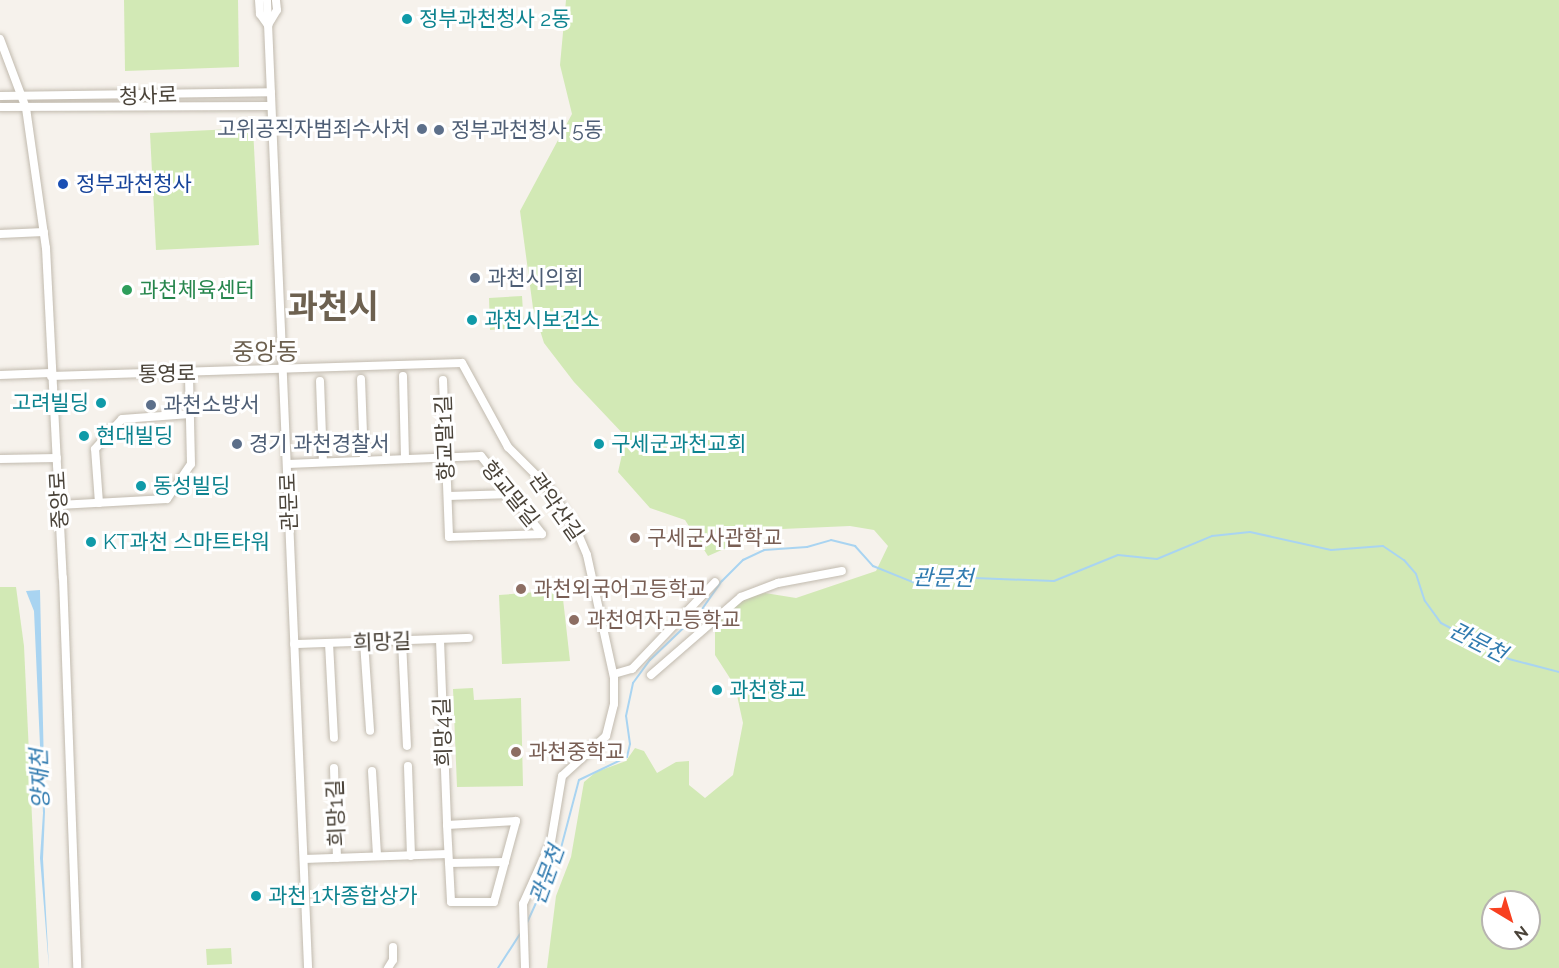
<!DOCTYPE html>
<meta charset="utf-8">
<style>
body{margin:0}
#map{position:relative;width:1559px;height:968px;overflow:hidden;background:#f6f2ec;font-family:Raleway,"Noto Sans KR",sans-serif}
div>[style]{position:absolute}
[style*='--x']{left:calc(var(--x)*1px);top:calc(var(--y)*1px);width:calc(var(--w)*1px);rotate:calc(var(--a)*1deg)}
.green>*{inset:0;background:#d2e9b5}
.water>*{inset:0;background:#a9d4f1}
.stream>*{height:2px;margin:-1px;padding:0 1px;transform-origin:1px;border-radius:1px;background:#a9d4f1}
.roads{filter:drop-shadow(0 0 2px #c1baae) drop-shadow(0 0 2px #c1baae)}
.minor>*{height:8px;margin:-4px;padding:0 4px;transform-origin:4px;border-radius:4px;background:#fff}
.dots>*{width:16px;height:16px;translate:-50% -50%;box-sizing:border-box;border:3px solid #fff;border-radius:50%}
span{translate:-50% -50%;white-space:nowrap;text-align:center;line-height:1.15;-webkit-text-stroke:6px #fff;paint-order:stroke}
.culture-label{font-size:21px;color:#0d838f}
.left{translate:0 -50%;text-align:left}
.right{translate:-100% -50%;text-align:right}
.street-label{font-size:21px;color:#4a4339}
.service-label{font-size:21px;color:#4e5e75}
.transit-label{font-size:21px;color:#164399}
.leisure-label{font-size:21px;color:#27864d}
.education-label{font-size:21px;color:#785e54}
.water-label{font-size:22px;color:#2f7aaf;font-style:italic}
.quarter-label{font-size:24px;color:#6d6150}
.town-label{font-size:33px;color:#6d6150;font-weight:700}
.north{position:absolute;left:1481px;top:890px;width:60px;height:60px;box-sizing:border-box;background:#fff;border:2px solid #b7b4b0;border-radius:50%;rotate:142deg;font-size:16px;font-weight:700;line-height:24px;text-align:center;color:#4a4339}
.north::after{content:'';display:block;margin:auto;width:21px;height:27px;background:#f84020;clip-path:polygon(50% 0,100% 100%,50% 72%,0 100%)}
</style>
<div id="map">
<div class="green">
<i style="clip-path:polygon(124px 0,238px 0,239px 67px,125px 71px)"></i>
<i style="clip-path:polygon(evenodd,566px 0,1559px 0,1559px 968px,547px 968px,556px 896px,571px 857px,584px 782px,596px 772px,626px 761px,635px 748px,644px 751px,657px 773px,676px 762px,689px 761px,689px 785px,705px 798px,733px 775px,743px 723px,735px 686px,715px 655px,715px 621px,736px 600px,765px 593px,796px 598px,876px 571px,888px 546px,874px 530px,850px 526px,782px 529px,758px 534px,708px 556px,685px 520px,650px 508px,618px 472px,626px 437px,574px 382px,544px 343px,533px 308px,520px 211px,572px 114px,560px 65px,566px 0,1493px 902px,1529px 902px,1529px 938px,1493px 938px,1493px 902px)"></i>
<i style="clip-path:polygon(253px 128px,259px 245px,156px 250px,150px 133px)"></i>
<i style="clip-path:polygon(522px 296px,524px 328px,490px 330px,489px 298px)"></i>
<i style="clip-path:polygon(0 587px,16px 587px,24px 646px,39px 968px,0 968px)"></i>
<i style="clip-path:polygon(562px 590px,570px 661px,502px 664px,499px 595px)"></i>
<i style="clip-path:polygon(473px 688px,474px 700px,521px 698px,523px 786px,457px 787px,453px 689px)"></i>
<i style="clip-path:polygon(231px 948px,232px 964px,207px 965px,206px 949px)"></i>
</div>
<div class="water">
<i style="clip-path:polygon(40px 590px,45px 812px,43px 859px,49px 968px,40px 858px,43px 813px,34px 611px,26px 591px)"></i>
</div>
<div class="stream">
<i style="--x:526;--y:925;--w:85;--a:-65.6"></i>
<i style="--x:561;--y:848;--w:70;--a:-75.2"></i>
<i style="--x:579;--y:780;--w:53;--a:-25.6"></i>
<i style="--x:627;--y:757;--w:13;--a:-77"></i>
<i style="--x:630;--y:744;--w:28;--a:-98"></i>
<i style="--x:626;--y:716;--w:34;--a:-78"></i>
<i style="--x:633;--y:683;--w:29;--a:-54"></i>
<i style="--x:650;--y:660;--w:69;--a:-43.8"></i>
<i style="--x:700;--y:612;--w:38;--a:-55"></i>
<i style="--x:722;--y:581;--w:30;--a:-45"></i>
<i style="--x:743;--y:560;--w:23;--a:-25"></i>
<i style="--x:764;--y:550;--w:43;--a:-4"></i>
<i style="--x:807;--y:547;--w:25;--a:-16"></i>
<i style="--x:831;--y:540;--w:25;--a:14"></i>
<i style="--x:855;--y:546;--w:27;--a:48"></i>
<i style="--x:873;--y:566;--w:45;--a:22"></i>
<i style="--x:915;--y:583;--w:35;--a:-10"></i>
<i style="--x:949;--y:577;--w:105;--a:2.2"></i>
<i style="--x:1054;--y:581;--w:69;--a:-22.1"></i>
<i style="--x:1118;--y:555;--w:39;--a:6"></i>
<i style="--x:1157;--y:559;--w:60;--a:-22.7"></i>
<i style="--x:1212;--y:536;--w:38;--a:-6"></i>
<i style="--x:1250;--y:532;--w:83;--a:12.5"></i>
<i style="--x:1331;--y:550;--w:52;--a:-4.4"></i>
<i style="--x:1383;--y:546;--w:25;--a:34"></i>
<i style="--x:1404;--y:560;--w:18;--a:49"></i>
<i style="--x:1416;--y:574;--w:28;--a:72"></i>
<i style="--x:1425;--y:601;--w:27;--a:54"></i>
<i style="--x:1441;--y:623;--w:77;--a:27.9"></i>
<i style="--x:1509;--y:659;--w:52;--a:14.6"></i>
<i style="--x:498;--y:968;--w:40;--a:-57.1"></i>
</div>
<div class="roads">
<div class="minor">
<i style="--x:259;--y:0;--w:14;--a:86"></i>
<i style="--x:260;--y:14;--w:14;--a:54"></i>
<i style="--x:268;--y:25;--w:17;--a:-59"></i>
<i style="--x:277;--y:10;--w:10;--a:-96"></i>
<i style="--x:267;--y:0;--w:969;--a:87.57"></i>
<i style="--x:0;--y:39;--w:74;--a:69.4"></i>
<i style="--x:26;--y:108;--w:141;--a:81.9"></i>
<i style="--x:46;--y:248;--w:330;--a:87.1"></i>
<i style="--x:63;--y:578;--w:390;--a:87.9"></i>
<i style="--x:0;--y:96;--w:271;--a:-0.8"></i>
<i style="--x:0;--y:107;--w:271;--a:-0.2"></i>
<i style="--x:0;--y:234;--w:44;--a:-2.6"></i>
<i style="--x:0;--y:375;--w:51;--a:-2.2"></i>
<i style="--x:51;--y:376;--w:411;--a:-1.8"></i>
<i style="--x:462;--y:363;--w:96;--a:61.3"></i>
<i style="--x:508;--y:447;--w:55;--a:45"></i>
<i style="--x:547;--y:486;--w:52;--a:56"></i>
<i style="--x:576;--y:529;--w:28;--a:67"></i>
<i style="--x:587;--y:555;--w:126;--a:77.6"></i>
<i style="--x:614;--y:678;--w:26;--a:90"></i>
<i style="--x:614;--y:704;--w:33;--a:104"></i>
<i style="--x:606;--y:736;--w:59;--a:137.7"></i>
<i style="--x:562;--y:776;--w:67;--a:99.5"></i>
<i style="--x:551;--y:842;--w:68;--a:114.3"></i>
<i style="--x:523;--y:904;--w:64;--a:88.2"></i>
<i style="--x:403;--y:376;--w:82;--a:88.6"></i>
<i style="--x:361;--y:379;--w:81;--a:87.9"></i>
<i style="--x:443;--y:380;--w:157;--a:87.8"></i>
<i style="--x:449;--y:537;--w:93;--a:-1.8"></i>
<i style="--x:320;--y:381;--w:80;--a:87.9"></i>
<i style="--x:0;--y:459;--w:57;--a:-1"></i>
<i style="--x:288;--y:464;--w:193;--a:-2.4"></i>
<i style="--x:481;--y:456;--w:99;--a:52"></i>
<i style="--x:448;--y:496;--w:64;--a:-1.8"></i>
<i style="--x:99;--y:503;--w:54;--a:-94.2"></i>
<i style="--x:95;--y:449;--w:40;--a:-48"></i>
<i style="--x:122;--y:419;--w:68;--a:-4.2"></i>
<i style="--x:59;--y:505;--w:108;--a:-3.2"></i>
<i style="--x:167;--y:499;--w:42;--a:-55.6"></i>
<i style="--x:191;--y:464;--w:90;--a:-91.3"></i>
<i style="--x:440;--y:640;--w:185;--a:87.8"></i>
<i style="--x:447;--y:825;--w:77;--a:87"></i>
<i style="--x:451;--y:902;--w:43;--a:0"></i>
<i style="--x:494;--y:902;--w:84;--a:-74.8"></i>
<i style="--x:516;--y:821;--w:69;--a:176.7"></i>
<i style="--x:402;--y:641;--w:105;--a:87.3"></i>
<i style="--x:364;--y:642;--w:89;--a:86.1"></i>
<i style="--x:329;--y:643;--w:95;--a:87"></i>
<i style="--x:294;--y:644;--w:175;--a:-2"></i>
<i style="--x:614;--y:674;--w:19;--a:-16"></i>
<i style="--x:632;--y:669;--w:120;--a:-46.3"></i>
<i style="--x:651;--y:675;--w:119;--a:-40.9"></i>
<i style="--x:741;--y:597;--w:40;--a:-21"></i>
<i style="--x:778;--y:583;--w:65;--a:-10.6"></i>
<i style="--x:408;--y:766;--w:90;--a:88.1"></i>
<i style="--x:334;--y:768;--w:90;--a:88.1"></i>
<i style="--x:372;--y:771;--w:85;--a:86.6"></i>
<i style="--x:304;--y:859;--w:144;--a:-2"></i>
<i style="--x:449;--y:863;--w:56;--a:-1"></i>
<i style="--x:388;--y:968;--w:9;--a:-58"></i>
<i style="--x:393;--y:960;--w:13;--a:-90"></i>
</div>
</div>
<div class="dots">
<i style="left:407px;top:19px;background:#0f9aa8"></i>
<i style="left:422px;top:129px;background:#5c6f8a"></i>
<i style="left:439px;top:130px;background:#5c6f8a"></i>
<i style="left:63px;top:184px;background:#1a4fb4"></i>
<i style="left:475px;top:278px;background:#5c6f8a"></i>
<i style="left:127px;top:290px;background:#2e9e5b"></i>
<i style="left:472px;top:320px;background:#0f9aa8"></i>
<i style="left:101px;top:403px;background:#0f9aa8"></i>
<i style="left:151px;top:405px;background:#5c6f8a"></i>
<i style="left:84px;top:436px;background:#0f9aa8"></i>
<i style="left:237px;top:444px;background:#5c6f8a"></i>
<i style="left:599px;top:444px;background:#0f9aa8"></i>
<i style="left:141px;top:486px;background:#0f9aa8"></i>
<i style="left:635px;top:538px;background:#8d6e63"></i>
<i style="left:91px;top:542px;background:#0f9aa8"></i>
<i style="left:521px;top:589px;background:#8d6e63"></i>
<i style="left:574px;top:620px;background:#8d6e63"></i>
<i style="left:717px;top:690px;background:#0f9aa8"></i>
<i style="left:516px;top:752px;background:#8d6e63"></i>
<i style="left:256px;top:896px;background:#0f9aa8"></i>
</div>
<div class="culture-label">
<span class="left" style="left:419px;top:19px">정부과천청사 2동</span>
<span class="left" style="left:484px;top:320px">과천시보건소</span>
<span class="right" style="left:89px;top:403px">고려빌딩</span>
<span class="left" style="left:96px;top:436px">현대빌딩</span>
<span class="left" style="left:611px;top:444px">구세군과천교회</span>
<span class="left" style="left:153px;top:486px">동성빌딩</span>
<span class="left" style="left:103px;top:542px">KT과천 스마트타워</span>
<span class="left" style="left:729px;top:690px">과천향교</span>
<span class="left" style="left:268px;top:896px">과천 1차종합상가</span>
</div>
<div class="street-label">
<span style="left:148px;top:96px;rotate:-2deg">청사로</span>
<span style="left:167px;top:374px;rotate:-1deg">통영로</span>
<span style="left:445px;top:438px;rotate:-92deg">향교말1길</span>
<span style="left:510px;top:494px;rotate:51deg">향교말길</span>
<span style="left:59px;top:500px;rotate:-93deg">중앙로</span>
<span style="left:289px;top:502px;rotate:-92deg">관문로</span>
<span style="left:556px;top:507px;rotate:55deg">관악산길</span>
<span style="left:382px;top:642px;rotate:-2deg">희망길</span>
<span style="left:443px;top:732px;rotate:-92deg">희망4길</span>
<span style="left:336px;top:813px;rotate:-92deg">희망1길</span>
</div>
<div class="service-label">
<span class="right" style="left:410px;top:129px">고위공직자범죄수사처</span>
<span class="left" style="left:451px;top:130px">정부과천청사 5동</span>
<span class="left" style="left:487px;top:278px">과천시의회</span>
<span class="left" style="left:163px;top:405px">과천소방서</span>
<span class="left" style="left:249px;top:444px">경기 과천경찰서</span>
</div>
<div class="transit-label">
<span class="left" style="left:76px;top:184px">정부과천청사</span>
</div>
<div class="leisure-label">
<span class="left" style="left:139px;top:290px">과천체육센터</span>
</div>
<div class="education-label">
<span class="left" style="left:647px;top:538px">구세군사관학교</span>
<span class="left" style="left:533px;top:589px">과천외국어고등학교</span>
<span class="left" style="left:586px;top:620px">과천여자고등학교</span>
<span class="left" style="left:528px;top:752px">과천중학교</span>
</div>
<div class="water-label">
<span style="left:943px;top:578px;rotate:1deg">관문천</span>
<span style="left:1478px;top:642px;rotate:27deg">관문천</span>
<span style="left:40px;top:779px;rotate:-92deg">양재천</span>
<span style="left:547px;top:875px;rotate:-70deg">관문천</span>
</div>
<div class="quarter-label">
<span style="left:265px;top:352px">중앙동</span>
</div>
<div class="town-label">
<span style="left:333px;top:307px">과천시</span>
</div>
<div class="north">N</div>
</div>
